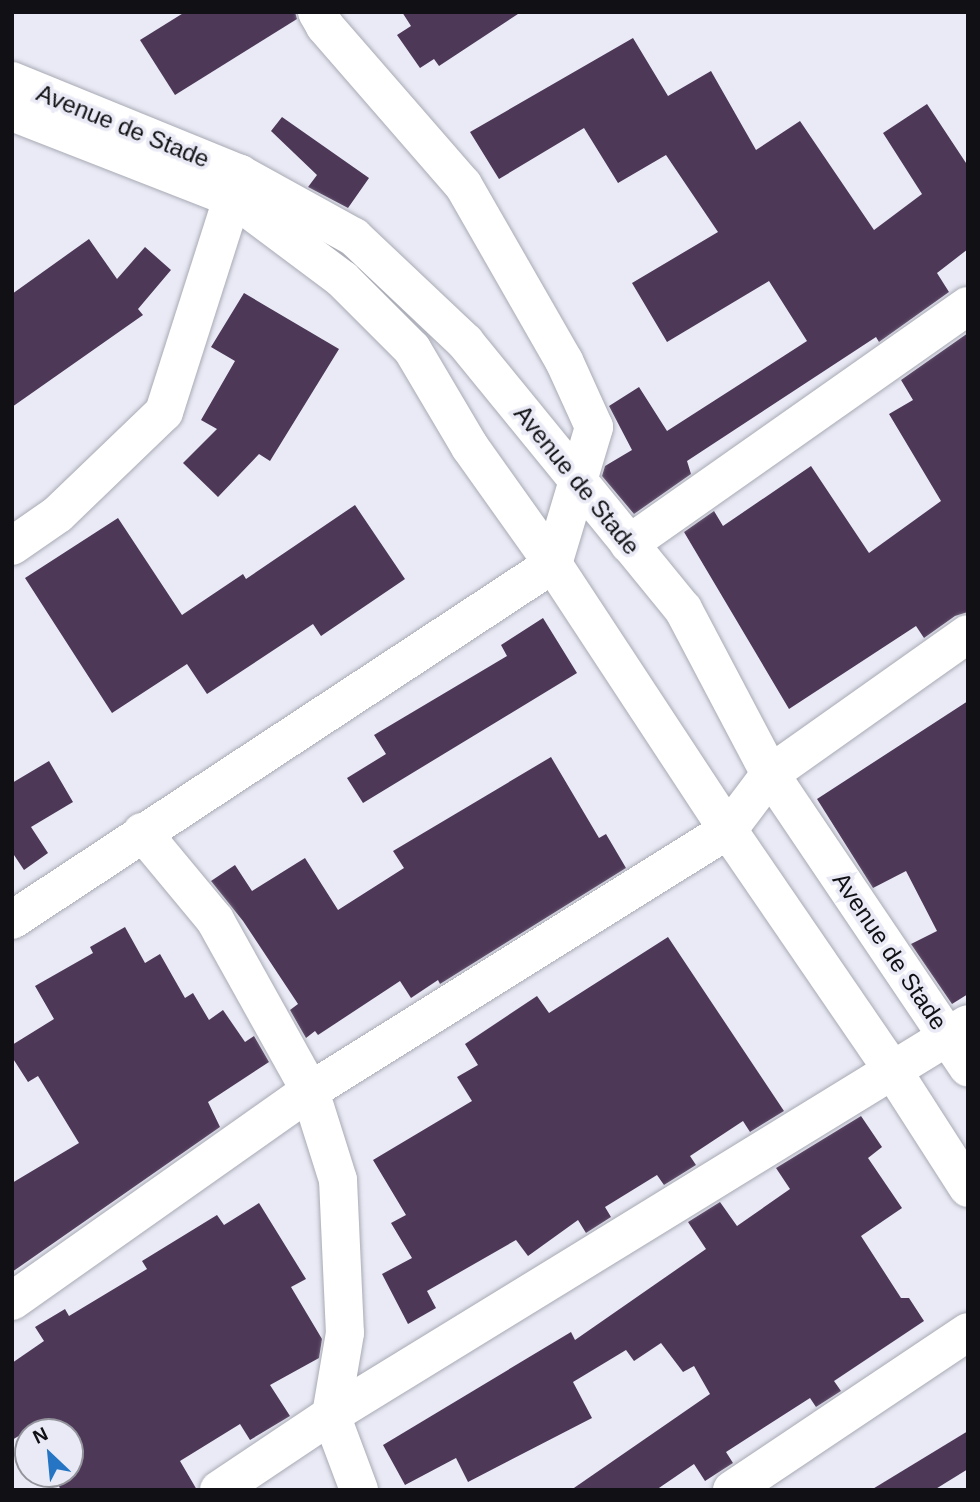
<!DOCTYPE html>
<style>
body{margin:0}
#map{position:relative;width:980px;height:1502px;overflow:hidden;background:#e9eaf5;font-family:Arial,sans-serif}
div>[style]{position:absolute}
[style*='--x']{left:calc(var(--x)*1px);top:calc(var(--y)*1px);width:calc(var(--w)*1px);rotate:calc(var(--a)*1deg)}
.building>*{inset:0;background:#4e3858}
.roads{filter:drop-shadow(0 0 2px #a8aab4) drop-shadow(0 0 2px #a8aab4)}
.street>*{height:38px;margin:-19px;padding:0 19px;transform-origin:19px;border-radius:19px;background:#fff}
.secondary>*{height:38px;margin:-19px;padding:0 19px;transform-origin:19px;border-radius:19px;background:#fff}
span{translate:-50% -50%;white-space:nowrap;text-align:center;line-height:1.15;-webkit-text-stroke:7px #e9eaf5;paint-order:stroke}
.street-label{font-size:24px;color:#111115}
.frame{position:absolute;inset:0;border:14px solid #111115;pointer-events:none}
.north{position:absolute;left:14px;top:1418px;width:70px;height:70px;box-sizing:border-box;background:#e9eaf5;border:2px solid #93939b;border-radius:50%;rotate:334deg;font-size:19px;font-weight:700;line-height:28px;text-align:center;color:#111115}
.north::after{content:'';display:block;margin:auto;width:24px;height:32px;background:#2575c4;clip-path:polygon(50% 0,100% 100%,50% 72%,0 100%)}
</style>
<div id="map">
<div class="building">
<i style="clip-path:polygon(185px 12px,295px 12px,297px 19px,175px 95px,140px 40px)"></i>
<i style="clip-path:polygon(402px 12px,521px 12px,439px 66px,434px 59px,420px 68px,397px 35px,411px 26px)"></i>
<i style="clip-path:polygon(633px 38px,668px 96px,711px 71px,756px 150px,800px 121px,874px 230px,922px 194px,883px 133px,927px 104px,968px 166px,968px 249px,937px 273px,949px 292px,879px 342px,876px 337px,687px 461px,691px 474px,634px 514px,602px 476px,605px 466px,632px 450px,609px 406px,639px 387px,667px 431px,807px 341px,769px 281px,667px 342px,632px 283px,718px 232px,666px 155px,618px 183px,584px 128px,499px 179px,470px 132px)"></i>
<i style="clip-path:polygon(282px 117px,369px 178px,348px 208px,308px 187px,317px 175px,271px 131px)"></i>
<i style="clip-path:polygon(89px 239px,117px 279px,145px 247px,171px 270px,138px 309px,143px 315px,12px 407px,12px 294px)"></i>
<i style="clip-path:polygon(244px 293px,339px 349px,270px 461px,259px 454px,218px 497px,183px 463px,217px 429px,201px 420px,235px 361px,211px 347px)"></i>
<i style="clip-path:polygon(968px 333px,968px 612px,955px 616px,924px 638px,916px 626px,789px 709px,684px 532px,714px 511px,723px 526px,811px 466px,869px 553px,941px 501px,889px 414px,913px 400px,901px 380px)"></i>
<i style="clip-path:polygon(355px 505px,405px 579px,321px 636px,313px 624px,207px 694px,187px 664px,112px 713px,25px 578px,118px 518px,182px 615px,243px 574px,246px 579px)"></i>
<i style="clip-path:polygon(543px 618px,577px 673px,363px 803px,347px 778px,386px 754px,374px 735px,507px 656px,501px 645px)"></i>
<i style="clip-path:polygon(968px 701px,968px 994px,952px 1004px,911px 944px,937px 931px,906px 871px,873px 888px,817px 799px)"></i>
<i style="clip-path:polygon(551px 757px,599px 838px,606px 834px,626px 868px,440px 984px,438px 980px,411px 998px,400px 981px,318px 1035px,315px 1031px,306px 1038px,290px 1010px,298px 1004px,243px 921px,211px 881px,235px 865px,252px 891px,305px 858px,338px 910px,404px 868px,393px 851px)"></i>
<i style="clip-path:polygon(49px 761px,73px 802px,31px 827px,48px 853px,24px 870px,12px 852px,12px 783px)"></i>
<i style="clip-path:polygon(125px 927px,145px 963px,160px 954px,185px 998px,193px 993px,209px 1020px,223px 1010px,245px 1042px,254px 1036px,269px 1062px,208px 1102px,220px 1127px,12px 1272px,12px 1183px,79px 1143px,38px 1076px,28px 1082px,12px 1057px,12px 1045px,54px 1019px,35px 986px,93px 953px,90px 947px)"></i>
<i style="clip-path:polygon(668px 937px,784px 1111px,750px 1132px,743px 1121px,690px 1156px,696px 1165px,664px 1185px,657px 1175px,605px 1207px,611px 1217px,586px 1233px,578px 1220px,528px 1256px,516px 1240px,427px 1291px,436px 1308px,408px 1324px,382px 1274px,412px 1258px,391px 1223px,406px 1215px,373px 1160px,472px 1101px,457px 1077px,478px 1065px,465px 1044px,537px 996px,549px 1013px)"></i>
<i style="clip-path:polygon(861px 1116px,882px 1147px,868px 1158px,902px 1208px,861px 1236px,901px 1298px,909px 1298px,924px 1321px,834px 1381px,841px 1391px,816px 1407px,810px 1398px,726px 1452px,733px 1463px,705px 1481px,694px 1464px,656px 1490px,571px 1490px,710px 1394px,694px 1366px,683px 1372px,661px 1343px,634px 1361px,626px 1350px,573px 1382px,592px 1418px,468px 1482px,456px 1458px,405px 1485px,383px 1445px,571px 1332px,575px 1340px,706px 1249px,688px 1222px,720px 1202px,737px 1226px,790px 1189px,776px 1168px)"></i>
<i style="clip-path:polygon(259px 1203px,306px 1279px,291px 1287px,322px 1339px,319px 1358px,270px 1385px,290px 1416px,250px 1440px,240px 1424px,180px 1461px,197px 1490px,61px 1490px,52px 1474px,70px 1474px,70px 1432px,27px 1431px,12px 1440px,12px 1363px,44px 1341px,35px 1327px,65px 1309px,69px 1316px,147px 1269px,142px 1261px,217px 1215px,224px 1225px)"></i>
<i style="clip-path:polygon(968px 1431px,968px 1469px,934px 1490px,871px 1490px)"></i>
</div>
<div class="roads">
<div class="street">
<i style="--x:629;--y:544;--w:414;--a:-35.1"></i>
<i style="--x:12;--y:546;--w:56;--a:-34.8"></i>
<i style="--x:58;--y:514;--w:147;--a:-43.9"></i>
<i style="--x:164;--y:412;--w:250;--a:-72.3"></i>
<i style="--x:142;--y:832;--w:114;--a:50.3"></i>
<i style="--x:215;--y:920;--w:196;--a:60.9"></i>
<i style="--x:310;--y:1091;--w:93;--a:72.5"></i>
<i style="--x:338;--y:1180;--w:153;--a:87.4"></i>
<i style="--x:345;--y:1333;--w:83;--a:99.7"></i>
<i style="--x:331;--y:1415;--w:80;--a:69.5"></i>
<i style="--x:12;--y:920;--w:648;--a:-33.35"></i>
<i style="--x:553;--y:564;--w:143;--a:-73.3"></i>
<i style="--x:594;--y:427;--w:72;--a:-114.4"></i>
<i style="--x:564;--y:361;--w:203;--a:-119.8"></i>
<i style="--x:463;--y:185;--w:211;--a:-131"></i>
<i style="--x:325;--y:26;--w:16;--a:-120"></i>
<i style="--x:12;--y:1301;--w:365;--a:-35.2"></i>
<i style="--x:310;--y:1091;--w:493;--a:-32"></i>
<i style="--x:728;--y:830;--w:70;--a:-53.1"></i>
<i style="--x:770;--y:774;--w:242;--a:-35.3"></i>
<i style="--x:219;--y:1490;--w:135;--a:-33.8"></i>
<i style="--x:331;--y:1415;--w:747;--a:-31.54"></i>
<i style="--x:732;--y:1490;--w:284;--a:-33.8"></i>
</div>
<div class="secondary">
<i style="--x:12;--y:81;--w:246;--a:22.2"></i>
<i style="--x:240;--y:174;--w:130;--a:28.9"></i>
<i style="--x:354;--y:237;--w:153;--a:43.4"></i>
<i style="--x:465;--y:342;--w:345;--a:50.8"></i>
<i style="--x:683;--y:609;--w:187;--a:62.2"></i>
<i style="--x:770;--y:774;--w:354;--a:56"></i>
<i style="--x:12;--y:112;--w:239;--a:21.3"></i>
<i style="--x:235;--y:199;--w:134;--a:36.8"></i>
<i style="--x:342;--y:279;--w:99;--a:45"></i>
<i style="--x:412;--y:349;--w:114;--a:59.4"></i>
<i style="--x:470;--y:447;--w:143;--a:54.6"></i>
<i style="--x:553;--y:564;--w:318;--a:56.7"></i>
<i style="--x:728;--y:830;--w:292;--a:55.6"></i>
<i style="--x:893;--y:1071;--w:139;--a:57.3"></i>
</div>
</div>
<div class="street-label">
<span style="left:123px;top:126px;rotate:22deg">Avenue de Stade</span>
<span style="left:577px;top:480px;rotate:51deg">Avenue de Stade</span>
<span style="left:890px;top:951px;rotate:56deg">Avenue de Stade</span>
</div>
<div class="frame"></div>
<div class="north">N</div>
</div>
